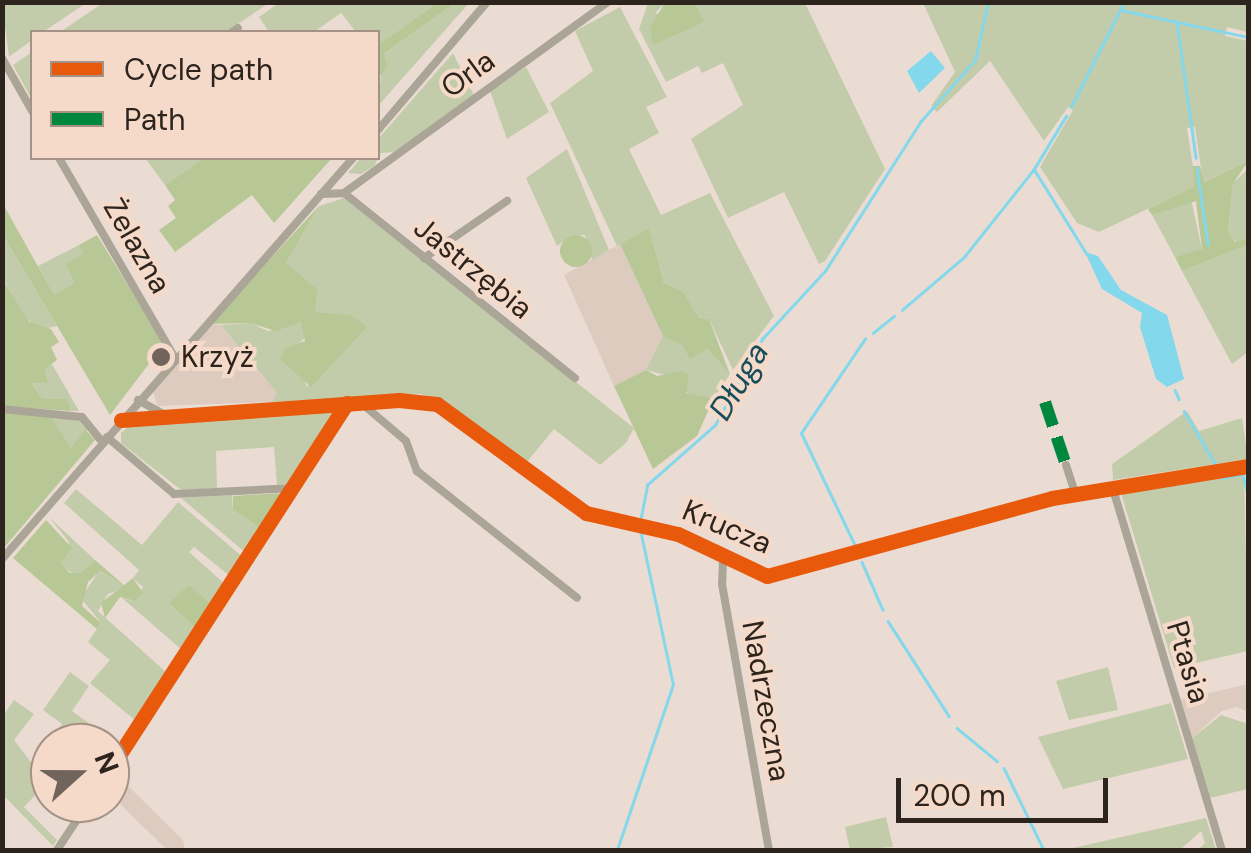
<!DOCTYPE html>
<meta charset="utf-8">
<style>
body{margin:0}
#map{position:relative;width:1251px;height:853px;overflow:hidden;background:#ebdcd3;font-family:"DM Sans",sans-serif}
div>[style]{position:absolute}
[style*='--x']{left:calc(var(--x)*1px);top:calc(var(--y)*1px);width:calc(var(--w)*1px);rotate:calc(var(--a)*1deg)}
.industrial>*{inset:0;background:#ddcbc0}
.green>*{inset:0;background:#c3ccaa}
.forest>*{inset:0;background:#b7c795}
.round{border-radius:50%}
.water>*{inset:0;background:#83d8eb}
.stream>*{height:2.5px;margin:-1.25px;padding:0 1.25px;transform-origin:1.25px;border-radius:1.25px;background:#83d8eb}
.minor>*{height:8px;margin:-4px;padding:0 4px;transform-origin:4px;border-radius:4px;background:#aba598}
.quiet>*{height:12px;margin-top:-6px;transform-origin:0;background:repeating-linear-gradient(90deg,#00873e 0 25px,transparent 0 37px)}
.cycleway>*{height:15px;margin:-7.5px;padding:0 7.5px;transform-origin:7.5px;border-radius:7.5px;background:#e8590c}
.dots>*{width:28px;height:28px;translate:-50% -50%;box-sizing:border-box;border:5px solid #f5dac9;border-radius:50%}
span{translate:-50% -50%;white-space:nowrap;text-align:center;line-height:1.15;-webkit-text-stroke:8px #f5dac9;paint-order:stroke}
.street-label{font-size:30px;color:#2e241e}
.poi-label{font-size:30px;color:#2e241e}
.left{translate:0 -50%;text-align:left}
.water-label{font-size:32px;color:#174e5b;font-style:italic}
.frame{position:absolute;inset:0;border:5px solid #2e241e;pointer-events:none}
.legend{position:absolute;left:30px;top:30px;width:350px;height:130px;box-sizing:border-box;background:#f5dac9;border:2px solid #a59185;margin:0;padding:12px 18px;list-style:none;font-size:30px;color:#2e241e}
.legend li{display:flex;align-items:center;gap:20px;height:50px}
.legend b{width:50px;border:2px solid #a59185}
.north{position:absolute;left:30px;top:723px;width:100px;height:100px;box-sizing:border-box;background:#f5dac9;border:2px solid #a59185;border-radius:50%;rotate:69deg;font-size:28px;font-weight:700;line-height:40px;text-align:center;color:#2e241e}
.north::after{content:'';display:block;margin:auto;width:35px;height:45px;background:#70645d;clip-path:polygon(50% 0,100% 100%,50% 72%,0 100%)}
.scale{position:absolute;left:896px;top:778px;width:212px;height:45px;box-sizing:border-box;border:5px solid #2e241e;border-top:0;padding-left:12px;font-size:30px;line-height:35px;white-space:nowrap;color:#2e241e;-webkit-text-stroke:8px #f5dac9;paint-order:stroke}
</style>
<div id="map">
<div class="industrial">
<i style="clip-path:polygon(620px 244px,663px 336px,652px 367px,614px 386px,564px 275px)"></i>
<i style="clip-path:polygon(210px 324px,221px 325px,278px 394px,272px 402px,158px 406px,153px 393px)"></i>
<i style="clip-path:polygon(1248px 684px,1248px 712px,1237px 707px,1222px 711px,1191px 739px,1179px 700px)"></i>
<i style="clip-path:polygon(119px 777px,183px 840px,185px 850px,167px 850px,110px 794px)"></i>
</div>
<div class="green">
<i style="clip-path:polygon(2px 3px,3px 2px,86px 3px,43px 32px,32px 32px,32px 40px,9px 57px)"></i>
<i style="clip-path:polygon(103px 3px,269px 3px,226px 32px,60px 32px)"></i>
<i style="clip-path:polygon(279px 3px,437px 3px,378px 45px,378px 32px,356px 32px,341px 13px,314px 32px,269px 32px,259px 17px)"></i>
<i style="clip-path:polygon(455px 3px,469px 3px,378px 106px,383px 55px)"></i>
<i style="clip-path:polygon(648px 3px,665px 3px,655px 13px,703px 22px,695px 3px,805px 3px,885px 169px,825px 261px,819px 264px,784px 192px,728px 218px,691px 139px,743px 105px,723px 63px,702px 73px,698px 66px,666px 82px,639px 29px)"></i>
<i style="clip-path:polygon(923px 3px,1248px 3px,1248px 32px,1227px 27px,1225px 36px,1248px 41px,1248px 161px,1203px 182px,1195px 127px,1187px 128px,1196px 186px,1099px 232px,1077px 223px,1040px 167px,1073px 110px,1068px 107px,1044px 141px,990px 61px,937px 112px,931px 106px,955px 72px)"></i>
<i style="clip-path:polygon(620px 7px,667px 97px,646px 107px,659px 133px,629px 149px,661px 215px,710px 193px,774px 316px,733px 370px,709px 319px,699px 318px,676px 288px,664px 283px,649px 228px,617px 246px,550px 103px,593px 71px,575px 31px)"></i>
<i style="clip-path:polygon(32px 52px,32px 100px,13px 65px)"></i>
<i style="clip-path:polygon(453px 53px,474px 95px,394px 152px,381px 153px,374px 166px,361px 174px,348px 173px,361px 158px,378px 158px,378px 139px)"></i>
<i style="clip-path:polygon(526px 67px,549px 112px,507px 139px,490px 91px)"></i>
<i style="clip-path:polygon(567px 149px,609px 250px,592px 260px,585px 235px,572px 235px,557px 246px,526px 178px)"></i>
<i style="clip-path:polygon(145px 158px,204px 158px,165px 185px)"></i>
<i style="clip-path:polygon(1248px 169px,1248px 238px,1236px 242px,1228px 233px,1233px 183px)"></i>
<i style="clip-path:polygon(344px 198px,634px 428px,626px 443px,600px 465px,554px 429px,526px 463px,442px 399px,420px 394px,272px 402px,277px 393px,221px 325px,251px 323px,268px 331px,301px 322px,307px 336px,292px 349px,307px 387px,348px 315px,315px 312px,286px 263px,319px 206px)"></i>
<i style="clip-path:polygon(1191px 199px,1202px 250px,1175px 257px,1152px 215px)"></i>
<i style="clip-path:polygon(2px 235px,3px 235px,57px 326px,38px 330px,24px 316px,3px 278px)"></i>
<i style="clip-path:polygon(79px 245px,84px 254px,76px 283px,54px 296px,38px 266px)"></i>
<i style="clip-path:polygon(1248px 245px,1248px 352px,1232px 364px,1182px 271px)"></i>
<i style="clip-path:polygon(663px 336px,707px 349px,730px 374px,714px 398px,691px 396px,684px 390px,688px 381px,646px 370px)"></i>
<i style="clip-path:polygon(52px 364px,79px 411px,71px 411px,68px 399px,42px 400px,32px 382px,48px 382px,45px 368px)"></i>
<i style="clip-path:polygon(340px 410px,290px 484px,277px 485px,274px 447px,216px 451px,217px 488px,181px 490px,121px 443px,121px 433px,134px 422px)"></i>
<i style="clip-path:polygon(1187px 411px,1199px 431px,1242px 418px,1248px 459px,1113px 480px,1112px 464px)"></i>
<i style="clip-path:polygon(51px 416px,79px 418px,89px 428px,71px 450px)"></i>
<i style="clip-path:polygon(1244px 471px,1248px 651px,1174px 668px,1121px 493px)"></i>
<i style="clip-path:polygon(76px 489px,142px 545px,178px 502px,244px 558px,231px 577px,194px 547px,189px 552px,226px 585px,212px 605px,170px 601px,196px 628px,182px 650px,122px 598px,132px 601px,143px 587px,133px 578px,139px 570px,64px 503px)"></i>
<i style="clip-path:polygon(232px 495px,233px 510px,263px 530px,247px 554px,181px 498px)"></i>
<i style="clip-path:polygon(49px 517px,95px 560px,82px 573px,74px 575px,60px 563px,69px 542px)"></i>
<i style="clip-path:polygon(99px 571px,127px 587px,108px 594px,98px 611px,167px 673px,136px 721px,90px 683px,110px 660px,88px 642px,101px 623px,81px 598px)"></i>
<i style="clip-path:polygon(1108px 667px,1118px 710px,1069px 720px,1056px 681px)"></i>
<i style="clip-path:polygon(70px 672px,89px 686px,72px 711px,89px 723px,76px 743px,58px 743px,53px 737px,62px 724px,43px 710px)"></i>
<i style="clip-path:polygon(14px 700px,34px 714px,14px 740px,47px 783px,24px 807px,57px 840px,53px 846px,3px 795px,3px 716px)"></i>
<i style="clip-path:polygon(1171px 703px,1188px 759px,1063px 789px,1038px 737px)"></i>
<i style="clip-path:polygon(1221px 715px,1248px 724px,1248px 789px,1210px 798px,1191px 739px)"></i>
<i style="clip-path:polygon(886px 817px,893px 847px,850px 850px,845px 827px)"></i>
<i style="clip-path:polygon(1206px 818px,1216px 850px,1198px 850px,1205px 843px,1201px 831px,1180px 850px,1064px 850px)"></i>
</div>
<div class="forest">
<i style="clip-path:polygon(437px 3px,455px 3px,384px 54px,387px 66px,378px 79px,378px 45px)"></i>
<i style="clip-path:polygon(665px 3px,695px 3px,704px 22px,653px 45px,650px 27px)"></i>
<i style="clip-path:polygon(204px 158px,332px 158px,274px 223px,252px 195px,175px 252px,159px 230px,176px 218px,168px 206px,175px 200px,165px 185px)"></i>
<i style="clip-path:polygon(1248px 161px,1233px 184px,1228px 232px,1235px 242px,1248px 238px,1248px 245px,1182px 271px,1175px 257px,1202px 249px,1196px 201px,1152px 215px,1148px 209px,1195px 186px,1193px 166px,1200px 166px,1204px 182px)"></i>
<i style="clip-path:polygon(3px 204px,54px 295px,75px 283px,66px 264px,83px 254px,79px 245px,97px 235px,164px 344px,110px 415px,3px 235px)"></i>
<i style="clip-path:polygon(319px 206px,286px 263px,317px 289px,315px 312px,351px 315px,367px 327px,311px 387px,280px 359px,285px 348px,305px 341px,301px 322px,276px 331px,250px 323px,210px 324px)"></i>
<i style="clip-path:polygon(649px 228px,664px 283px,682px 291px,699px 318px,709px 319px,730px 374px,707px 349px,690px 359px,683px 346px,663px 336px,620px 244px)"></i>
<i class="round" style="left:560px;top:235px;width:32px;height:32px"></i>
<i style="clip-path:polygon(2px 278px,29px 322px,51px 329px,59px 342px,51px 347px,57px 360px,45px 369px,48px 382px,32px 383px,42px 399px,68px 399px,71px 411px,3px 406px)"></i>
<i style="clip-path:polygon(646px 370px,657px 376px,682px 371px,689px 376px,686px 393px,714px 398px,697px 436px,653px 469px,614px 386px)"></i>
<i style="clip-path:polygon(3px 413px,51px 416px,71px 449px,85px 429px,95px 440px,3px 549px)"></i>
<i style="clip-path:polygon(283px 493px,263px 530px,233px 510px,233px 496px)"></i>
<i style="clip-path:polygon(46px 520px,72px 548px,61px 563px,70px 573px,81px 573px,95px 560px,125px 586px,100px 571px,88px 582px,82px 606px,101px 623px,97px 629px,13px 558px)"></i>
<i style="clip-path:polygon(133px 578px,143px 593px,134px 601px,120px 597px,105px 618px,101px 603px)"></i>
<i style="clip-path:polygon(189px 585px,212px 605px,196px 628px,169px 603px)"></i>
</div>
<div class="water">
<i style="clip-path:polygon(931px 51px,945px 68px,919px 93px,907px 71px)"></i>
<i style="clip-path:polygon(1085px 252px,1098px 256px,1121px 290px,1167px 315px,1184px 379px,1167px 387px,1156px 379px,1140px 327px,1142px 313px,1102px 289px)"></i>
</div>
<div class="stream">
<i style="--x:1121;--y:10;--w:130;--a:12"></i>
<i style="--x:1177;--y:22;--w:137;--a:82"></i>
<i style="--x:1071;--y:107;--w:118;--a:-63.2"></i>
<i style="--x:1197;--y:168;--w:77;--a:81.8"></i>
<i style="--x:1034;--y:169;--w:100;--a:58.1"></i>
<i style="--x:902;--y:310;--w:82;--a:-40.5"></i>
<i style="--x:964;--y:257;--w:112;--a:-51.5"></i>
<i style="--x:1034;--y:169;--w:62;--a:-58.9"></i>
<i style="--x:873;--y:333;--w:27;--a:-39"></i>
<i style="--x:1175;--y:390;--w:10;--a:66"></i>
<i style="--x:1184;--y:411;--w:61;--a:59.2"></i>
<i style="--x:1222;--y:478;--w:21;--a:-11"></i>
<i style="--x:1243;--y:474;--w:21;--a:76"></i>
<i style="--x:640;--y:522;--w:38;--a:-79"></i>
<i style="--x:647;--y:485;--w:91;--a:-41.4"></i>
<i style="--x:715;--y:425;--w:98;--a:-61.3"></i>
<i style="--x:762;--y:339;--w:93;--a:-47.2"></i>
<i style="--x:825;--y:271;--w:178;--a:-57.4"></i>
<i style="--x:921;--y:121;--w:81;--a:-48.5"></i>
<i style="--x:975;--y:60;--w:59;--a:-77.4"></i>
<i style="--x:856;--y:548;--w:127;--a:-115.6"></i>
<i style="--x:801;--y:433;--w:114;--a:-55.8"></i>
<i style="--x:862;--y:562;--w:52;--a:66.4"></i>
<i style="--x:888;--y:621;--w:113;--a:57.3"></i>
<i style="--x:957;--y:728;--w:52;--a:39.5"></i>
<i style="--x:1004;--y:768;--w:91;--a:64"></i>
<i style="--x:617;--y:850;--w:174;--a:-71.3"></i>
<i style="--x:673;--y:685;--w:158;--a:-102"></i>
</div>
<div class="minor">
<i style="--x:232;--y:32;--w:7;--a:-34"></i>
<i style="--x:2;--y:58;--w:61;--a:60.5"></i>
<i style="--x:378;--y:130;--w:168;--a:-49.6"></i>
<i style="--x:59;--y:158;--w:231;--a:59.9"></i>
<i style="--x:344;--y:193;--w:296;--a:38.7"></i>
<i style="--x:321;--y:194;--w:23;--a:-2"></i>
<i style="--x:344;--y:193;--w:326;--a:-35.9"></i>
<i style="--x:424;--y:258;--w:101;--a:-34.5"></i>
<i style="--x:138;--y:400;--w:26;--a:29"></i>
<i style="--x:360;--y:402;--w:60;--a:40.3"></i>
<i style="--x:406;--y:441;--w:32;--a:70"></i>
<i style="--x:417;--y:471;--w:204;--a:38.4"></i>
<i style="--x:2;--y:409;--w:80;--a:5.7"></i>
<i style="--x:82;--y:417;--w:32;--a:51"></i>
<i style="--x:121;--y:420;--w:279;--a:-4.1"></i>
<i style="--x:399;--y:400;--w:38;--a:6"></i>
<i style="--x:437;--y:404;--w:185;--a:36.2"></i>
<i style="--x:586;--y:513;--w:94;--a:12.9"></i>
<i style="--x:678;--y:534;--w:98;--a:25.3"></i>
<i style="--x:767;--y:576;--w:295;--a:-15.3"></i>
<i style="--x:1052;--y:498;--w:199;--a:-9.3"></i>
<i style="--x:107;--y:437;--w:88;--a:40.4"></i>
<i style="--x:174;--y:494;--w:121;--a:-2.8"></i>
<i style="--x:1066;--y:465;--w:29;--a:72"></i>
<i style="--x:1112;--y:486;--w:380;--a:73.2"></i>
<i style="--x:2;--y:559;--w:533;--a:-48.8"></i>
<i style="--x:723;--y:559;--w:25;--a:92"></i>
<i style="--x:722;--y:584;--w:270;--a:80"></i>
<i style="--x:110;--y:769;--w:436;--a:-57.1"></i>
<i style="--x:57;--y:850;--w:56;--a:-56.6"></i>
</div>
<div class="quiet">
<i style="--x:1045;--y:402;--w:66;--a:71.6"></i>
</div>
<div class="cycleway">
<i style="--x:121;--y:420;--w:279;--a:-4.1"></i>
<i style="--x:399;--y:400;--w:38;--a:6"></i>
<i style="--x:437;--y:404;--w:185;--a:36.2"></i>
<i style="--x:586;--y:513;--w:94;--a:12.9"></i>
<i style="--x:678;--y:534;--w:98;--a:25.3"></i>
<i style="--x:767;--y:576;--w:295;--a:-15.3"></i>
<i style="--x:1052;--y:498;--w:199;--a:-9.3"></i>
<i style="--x:110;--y:769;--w:436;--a:-57.1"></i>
</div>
<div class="dots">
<i style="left:161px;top:357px;background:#70645d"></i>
</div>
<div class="street-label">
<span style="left:468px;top:74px;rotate:-36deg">Orla</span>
<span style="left:137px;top:246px;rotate:60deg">Żelazna</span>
<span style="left:473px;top:268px;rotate:39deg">Jastrzębia</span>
<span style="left:727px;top:527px;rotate:23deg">Krucza</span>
<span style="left:1188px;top:662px;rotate:73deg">Ptasia</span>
<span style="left:766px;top:701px;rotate:80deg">Nadrzeczna</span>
</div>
<div class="poi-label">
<span class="left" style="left:181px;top:357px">Krzyż</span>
</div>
<div class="water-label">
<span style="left:739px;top:381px;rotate:-59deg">Długa</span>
</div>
<div class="frame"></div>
<ul class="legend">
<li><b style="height:12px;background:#e8590c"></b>Cycle path</li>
<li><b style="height:12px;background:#00873e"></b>Path</li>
</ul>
<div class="north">N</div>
<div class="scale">200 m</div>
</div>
